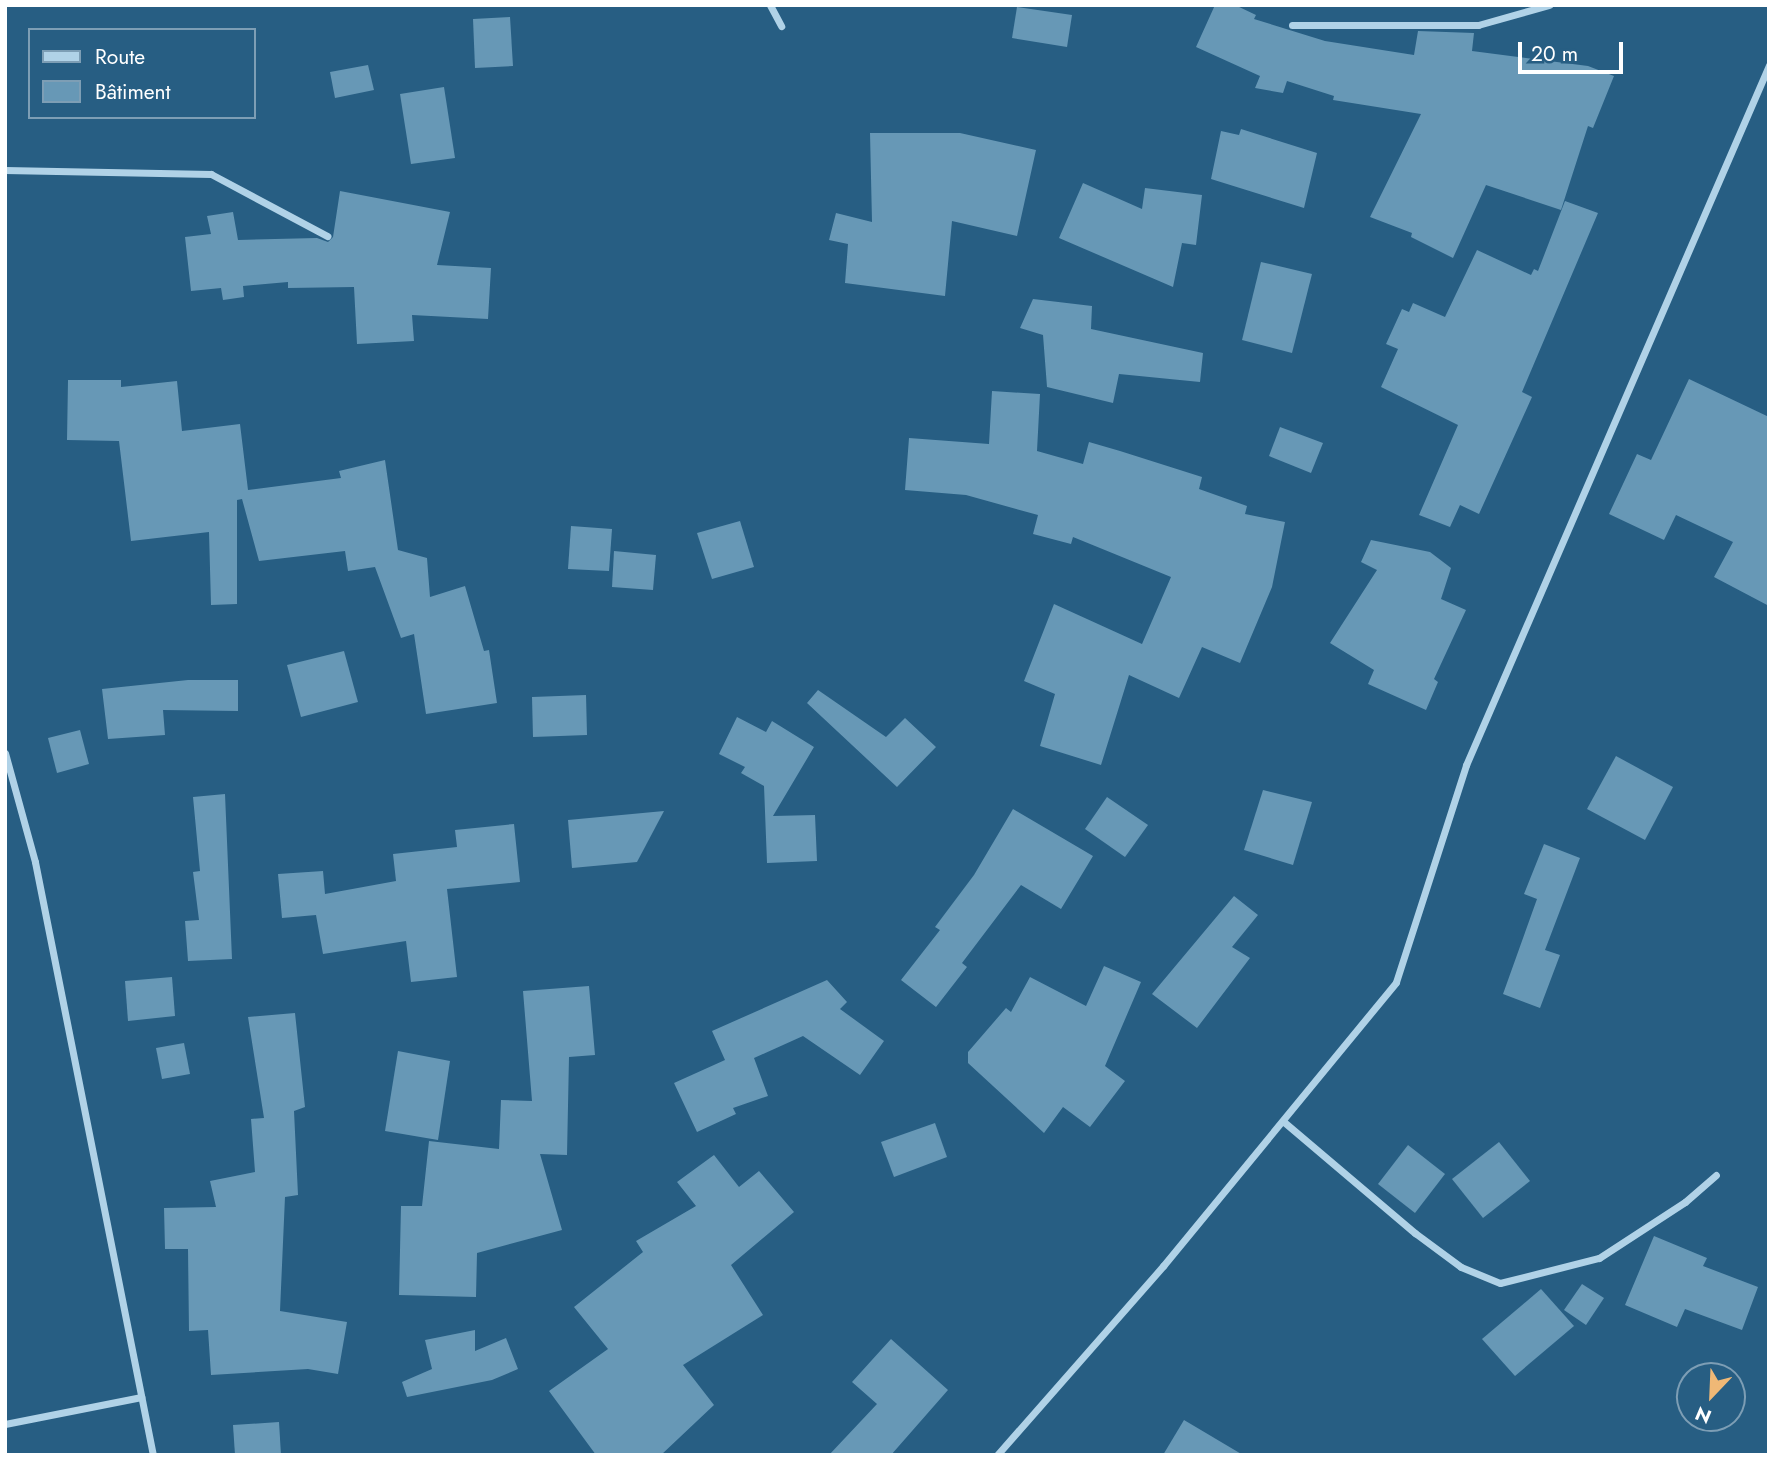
<!DOCTYPE html>
<meta charset="utf-8">
<style>
body{margin:0}
#map{position:relative;width:1774px;height:1460px;overflow:hidden;background:#275e83;font-family:Jost,sans-serif}
div>[style]{position:absolute}
[style*='--x']{left:calc(var(--x)*1px);top:calc(var(--y)*1px);width:calc(var(--w)*1px);rotate:calc(var(--a)*1deg)}
.building>*{inset:0;background:#6798b6}
.street>*{height:7px;margin:-3.5px;padding:0 3.5px;transform-origin:3.5px;border-radius:3.5px;background:#b0d2e7}
span{translate:-50% -50%;white-space:nowrap;text-align:center;line-height:1.15;-webkit-text-stroke:5px #275e83;paint-order:stroke}
.frame{position:absolute;inset:0;border:7px solid #fff;pointer-events:none}
.legend{position:absolute;left:28px;top:28px;width:228px;height:91px;box-sizing:border-box;background:#275e83;border:2px solid #7d9eb5;margin:0;padding:9px 12px;list-style:none;font-size:21px;color:#fff}
.legend li{display:flex;align-items:center;gap:14px;height:35px}
.legend b{width:35px;border:2px solid #7d9eb5}
.north{position:absolute;left:1676px;top:1362px;width:70px;height:70px;box-sizing:border-box;background:#275e83;border:2px solid #7d9eb5;border-radius:50%;rotate:203deg;font-size:19px;font-weight:700;line-height:28px;text-align:center;color:#fff}
.north::after{content:'';display:block;margin:auto;width:24px;height:32px;background:#efb876;clip-path:polygon(50% 0,100% 100%,50% 72%,0 100%)}
.scale{position:absolute;left:1518px;top:42px;width:105px;height:32px;box-sizing:border-box;border:4px solid #fff;border-top:0;padding-left:9px;font-size:21px;line-height:24px;white-space:nowrap;color:#fff;-webkit-text-stroke:5px #275e83;paint-order:stroke}
</style>
<div id="map">
<div class="building">
<i style="clip-path:polygon(1215px 5px,1235px 5px,1256px 15px,1254px 19px,1325px 41px,1414px 55px,1418px 31px,1474px 33px,1472px 51px,1588px 66px,1614px 76px,1593px 128px,1588px 126px,1561px 210px,1486px 185px,1453px 258px,1411px 237px,1412px 233px,1370px 217px,1421px 114px,1333px 100px,1334px 96px,1287px 81px,1283px 93px,1255px 88px,1260px 76px,1196px 47px)"></i>
<i style="clip-path:polygon(1017px 7px,1072px 15px,1067px 47px,1012px 38px)"></i>
<i style="clip-path:polygon(510px 17px,513px 66px,475px 68px,473px 19px)"></i>
<i style="clip-path:polygon(368px 65px,374px 90px,335px 98px,330px 72px)"></i>
<i style="clip-path:polygon(444px 87px,455px 158px,411px 164px,400px 94px)"></i>
<i style="clip-path:polygon(1241px 129px,1317px 153px,1304px 208px,1211px 179px,1221px 131px,1239px 135px)"></i>
<i style="clip-path:polygon(870px 133px,960px 133px,1036px 150px,1017px 236px,952px 221px,945px 296px,845px 283px,848px 244px,829px 240px,836px 213px,872px 222px)"></i>
<i style="clip-path:polygon(1083px 183px,1142px 209px,1145px 188px,1202px 195px,1196px 245px,1182px 243px,1173px 287px,1059px 238px)"></i>
<i style="clip-path:polygon(340px 191px,450px 212px,437px 265px,491px 268px,488px 319px,412px 315px,414px 341px,357px 344px,354px 287px,288px 288px,288px 282px,243px 286px,244px 297px,223px 300px,221px 288px,191px 291px,185px 237px,211px 234px,207px 216px,233px 212px,238px 240px,317px 238px,328px 242px,333px 237px)"></i>
<i style="clip-path:polygon(1565px 201px,1598px 213px,1522px 392px,1532px 397px,1479px 514px,1460px 505px,1450px 527px,1419px 515px,1458px 425px,1381px 387px,1398px 349px,1386px 344px,1402px 309px,1409px 312px,1413px 303px,1445px 317px,1477px 250px,1531px 275px,1534px 269px,1538px 271px)"></i>
<i style="clip-path:polygon(1261px 262px,1312px 274px,1292px 353px,1242px 340px)"></i>
<i style="clip-path:polygon(1033px 299px,1092px 306px,1091px 329px,1203px 353px,1200px 382px,1119px 374px,1113px 403px,1047px 387px,1043px 335px,1020px 328px)"></i>
<i style="clip-path:polygon(1689px 379px,1769px 417px,1769px 606px,1714px 577px,1733px 542px,1676px 515px,1664px 540px,1609px 514px,1637px 454px,1651px 460px)"></i>
<i style="clip-path:polygon(68px 380px,121px 380px,121px 387px,177px 381px,182px 431px,240px 424px,248px 490px,341px 478px,339px 471px,385px 460px,398px 550px,427px 558px,430px 597px,465px 586px,484px 651px,489px 650px,497px 703px,426px 714px,414px 634px,401px 638px,375px 567px,348px 571px,345px 551px,259px 561px,242px 499px,237px 500px,237px 604px,211px 605px,209px 532px,131px 541px,119px 441px,67px 440px)"></i>
<i style="clip-path:polygon(992px 391px,1040px 394px,1037px 451px,1083px 464px,1089px 442px,1120px 451px,1202px 477px,1199px 489px,1247px 506px,1245px 514px,1285px 522px,1272px 587px,1240px 663px,1202px 647px,1179px 698px,1129px 675px,1101px 765px,1040px 746px,1055px 694px,1024px 681px,1054px 604px,1142px 644px,1171px 577px,1073px 537px,1071px 544px,1033px 534px,1038px 515px,966px 495px,905px 490px,909px 438px,989px 444px)"></i>
<i style="clip-path:polygon(1280px 427px,1323px 443px,1311px 473px,1269px 456px)"></i>
<i style="clip-path:polygon(740px 521px,754px 567px,712px 579px,697px 533px)"></i>
<i style="clip-path:polygon(571px 526px,612px 529px,609px 571px,568px 569px)"></i>
<i style="clip-path:polygon(1371px 540px,1430px 552px,1451px 568px,1441px 599px,1466px 610px,1434px 679px,1438px 682px,1426px 710px,1368px 684px,1374px 670px,1330px 643px,1377px 570px,1361px 562px)"></i>
<i style="clip-path:polygon(614px 551px,656px 555px,653px 590px,612px 587px)"></i>
<i style="clip-path:polygon(344px 651px,358px 702px,301px 717px,287px 665px)"></i>
<i style="clip-path:polygon(188px 680px,238px 680px,238px 711px,163px 710px,165px 735px,108px 739px,102px 689px)"></i>
<i style="clip-path:polygon(818px 690px,886px 737px,905px 718px,936px 747px,897px 787px,807px 703px)"></i>
<i style="clip-path:polygon(586px 695px,587px 735px,533px 737px,532px 697px)"></i>
<i style="clip-path:polygon(737px 717px,766px 732px,772px 721px,814px 747px,773px 816px,815px 815px,817px 861px,767px 863px,764px 786px,741px 773px,745px 767px,719px 754px)"></i>
<i style="clip-path:polygon(80px 730px,89px 764px,57px 773px,48px 738px)"></i>
<i style="clip-path:polygon(1616px 756px,1673px 787px,1645px 840px,1587px 809px)"></i>
<i style="clip-path:polygon(1263px 790px,1312px 802px,1293px 865px,1244px 850px)"></i>
<i style="clip-path:polygon(225px 794px,232px 959px,188px 961px,185px 921px,199px 920px,193px 872px,200px 871px,193px 797px)"></i>
<i style="clip-path:polygon(1107px 797px,1148px 825px,1125px 857px,1085px 829px)"></i>
<i style="clip-path:polygon(1013px 809px,1093px 856px,1061px 909px,1021px 885px,962px 963px,967px 967px,936px 1007px,901px 980px,940px 930px,935px 927px,974px 875px)"></i>
<i style="clip-path:polygon(664px 811px,637px 862px,572px 868px,568px 820px)"></i>
<i style="clip-path:polygon(514px 824px,520px 882px,447px 889px,457px 977px,411px 982px,406px 941px,323px 954px,316px 915px,282px 918px,278px 874px,323px 871px,325px 894px,396px 881px,393px 854px,457px 847px,455px 830px)"></i>
<i style="clip-path:polygon(1544px 844px,1580px 858px,1545px 950px,1560px 955px,1540px 1008px,1503px 994px,1537px 899px,1524px 894px)"></i>
<i style="clip-path:polygon(1234px 896px,1258px 915px,1232px 947px,1250px 958px,1197px 1028px,1152px 994px)"></i>
<i style="clip-path:polygon(1104px 966px,1141px 982px,1105px 1066px,1125px 1081px,1090px 1127px,1063px 1107px,1044px 1133px,968px 1063px,968px 1052px,1006px 1008px,1011px 1012px,1030px 977px,1086px 1006px)"></i>
<i style="clip-path:polygon(172px 977px,175px 1016px,128px 1021px,125px 981px)"></i>
<i style="clip-path:polygon(827px 980px,847px 1002px,840px 1009px,884px 1041px,860px 1075px,803px 1036px,754px 1058px,768px 1096px,733px 1108px,736px 1114px,697px 1132px,674px 1083px,725px 1060px,712px 1031px)"></i>
<i style="clip-path:polygon(589px 986px,595px 1055px,569px 1057px,567px 1155px,540px 1154px,562px 1230px,477px 1253px,476px 1297px,399px 1295px,401px 1206px,422px 1206px,429px 1141px,499px 1149px,501px 1100px,532px 1101px,523px 991px)"></i>
<i style="clip-path:polygon(295px 1013px,305px 1107px,294px 1111px,298px 1195px,285px 1197px,280px 1311px,347px 1322px,338px 1374px,308px 1369px,211px 1375px,208px 1330px,189px 1331px,188px 1249px,165px 1249px,164px 1208px,216px 1207px,210px 1181px,255px 1172px,251px 1119px,264px 1118px,248px 1017px)"></i>
<i style="clip-path:polygon(184px 1043px,190px 1074px,162px 1079px,156px 1048px)"></i>
<i style="clip-path:polygon(398px 1051px,450px 1061px,438px 1140px,385px 1131px)"></i>
<i style="clip-path:polygon(935px 1123px,947px 1157px,894px 1177px,881px 1142px)"></i>
<i style="clip-path:polygon(1499px 1142px,1530px 1181px,1483px 1218px,1452px 1179px)"></i>
<i style="clip-path:polygon(1408px 1145px,1445px 1174px,1415px 1213px,1378px 1184px)"></i>
<i style="clip-path:polygon(714px 1155px,739px 1187px,759px 1171px,794px 1212px,731px 1265px,763px 1315px,683px 1365px,714px 1405px,661px 1455px,596px 1455px,549px 1391px,608px 1349px,574px 1307px,643px 1252px,636px 1241px,696px 1206px,677px 1182px)"></i>
<i style="clip-path:polygon(1654px 1236px,1707px 1258px,1703px 1266px,1758px 1287px,1742px 1330px,1685px 1309px,1677px 1327px,1625px 1305px)"></i>
<i style="clip-path:polygon(1582px 1284px,1604px 1298px,1586px 1325px,1564px 1310px)"></i>
<i style="clip-path:polygon(1541px 1289px,1574px 1326px,1515px 1376px,1482px 1339px)"></i>
<i style="clip-path:polygon(475px 1330px,475px 1351px,506px 1338px,518px 1369px,492px 1380px,407px 1397px,402px 1382px,432px 1369px,425px 1340px)"></i>
<i style="clip-path:polygon(891px 1339px,948px 1390px,891px 1455px,829px 1455px,877px 1404px,852px 1382px)"></i>
<i style="clip-path:polygon(1184px 1420px,1243px 1455px,1163px 1455px)"></i>
<i style="clip-path:polygon(279px 1422px,281px 1455px,235px 1455px,233px 1425px)"></i>
</div>
<div class="street">
<i style="--x:770;--y:5;--w:24;--a:62"></i>
<i style="--x:1292;--y:25;--w:186;--a:0"></i>
<i style="--x:1478;--y:25;--w:74;--a:-15.7"></i>
<i style="--x:5;--y:170;--w:206;--a:1.1"></i>
<i style="--x:211;--y:174;--w:132;--a:28.1"></i>
<i style="--x:5;--y:753;--w:113;--a:74.6"></i>
<i style="--x:35;--y:862;--w:605;--a:78.75"></i>
<i style="--x:1284;--y:1122;--w:172;--a:40.3"></i>
<i style="--x:1415;--y:1233;--w:57;--a:36.5"></i>
<i style="--x:1461;--y:1267;--w:42;--a:22.3"></i>
<i style="--x:1500;--y:1283;--w:102;--a:-14.2"></i>
<i style="--x:1599;--y:1258;--w:103;--a:-33.1"></i>
<i style="--x:1685;--y:1202;--w:41;--a:-41.1"></i>
<i style="--x:5;--y:1424;--w:139;--a:-11.2"></i>
<i style="--x:997;--y:1455;--w:252;--a:-48.7"></i>
<i style="--x:1163;--y:1266;--w:367;--a:-50.6"></i>
<i style="--x:1396;--y:982;--w:228;--a:-72.1"></i>
<i style="--x:1466;--y:765;--w:763;--a:-66.59"></i>
</div>
<div class="frame"></div>
<ul class="legend">
<li><b style="height:9px;background:#b0d2e7"></b>Route</li>
<li><b style="height:19px;background:#6798b6"></b>Bâtiment</li>
</ul>
<div class="north">N</div>
<div class="scale">20 m</div>
</div>
